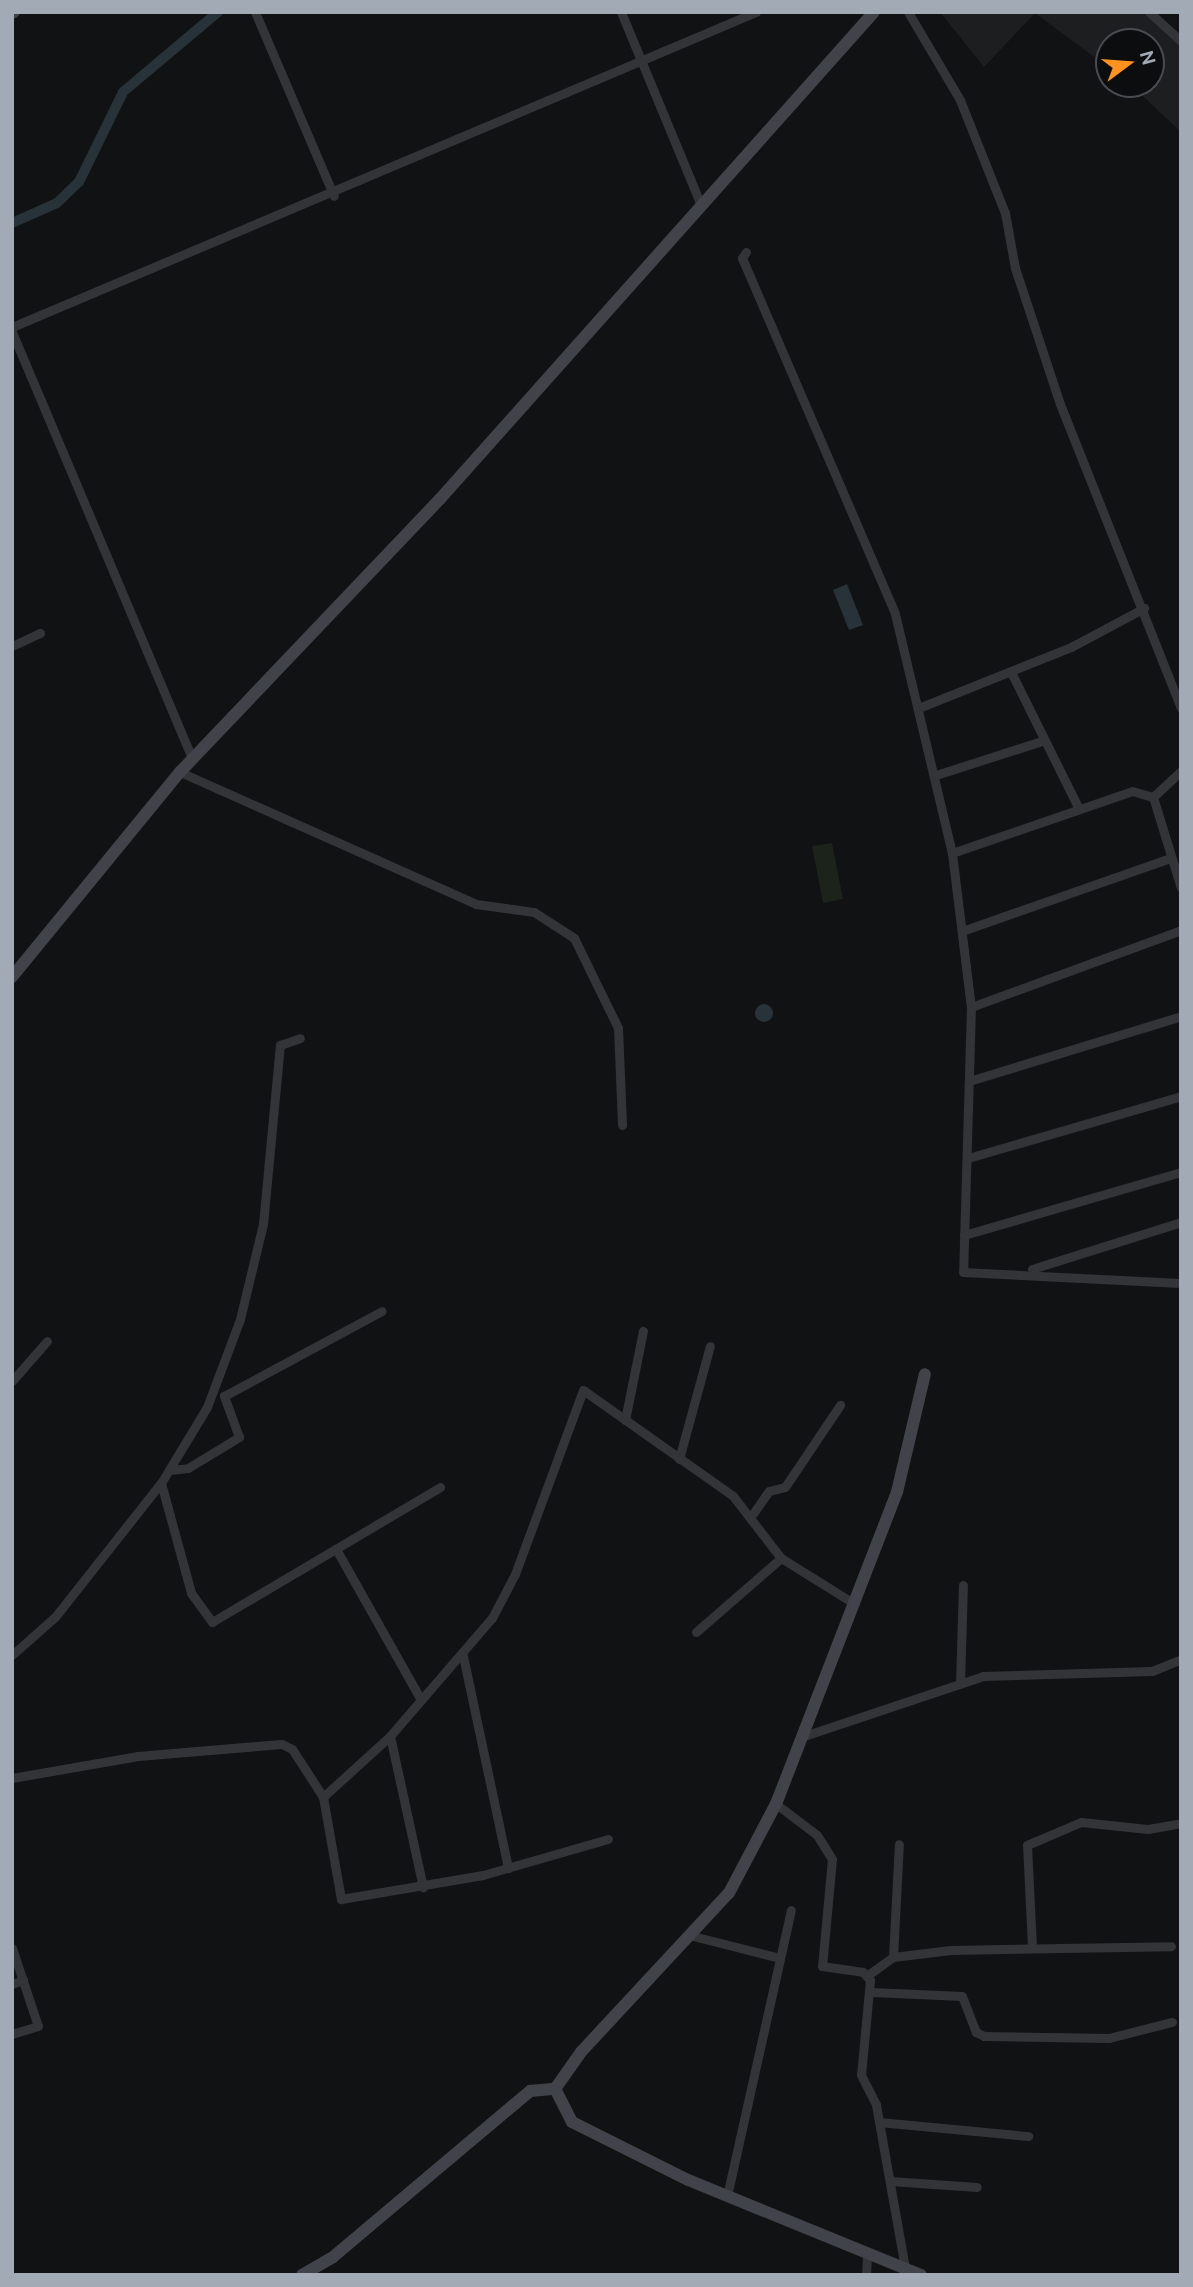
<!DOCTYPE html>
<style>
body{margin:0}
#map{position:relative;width:1193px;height:2287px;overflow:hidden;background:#111213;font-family:Ubuntu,sans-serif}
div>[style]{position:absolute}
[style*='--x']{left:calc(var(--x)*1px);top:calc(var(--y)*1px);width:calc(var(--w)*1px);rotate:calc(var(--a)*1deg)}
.built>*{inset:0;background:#1d1e20}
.green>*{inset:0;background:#1b231b}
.water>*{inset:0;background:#273338}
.round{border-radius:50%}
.canal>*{height:10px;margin:-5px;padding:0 5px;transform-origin:5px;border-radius:5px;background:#273338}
.street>*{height:9px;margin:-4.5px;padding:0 4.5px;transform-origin:4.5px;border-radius:4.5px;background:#323438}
.secondary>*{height:12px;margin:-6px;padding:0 6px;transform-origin:6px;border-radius:6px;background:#404349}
span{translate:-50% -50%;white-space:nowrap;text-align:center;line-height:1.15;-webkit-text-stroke:6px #0c0d0e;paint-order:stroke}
.frame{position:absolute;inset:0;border:14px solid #a1aab5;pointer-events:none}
.north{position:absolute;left:1095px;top:28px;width:70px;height:70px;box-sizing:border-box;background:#0c0d0e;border:2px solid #484c51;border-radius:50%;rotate:74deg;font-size:19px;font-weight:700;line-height:28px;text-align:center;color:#a1aab5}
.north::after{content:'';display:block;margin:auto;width:24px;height:32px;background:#ff921e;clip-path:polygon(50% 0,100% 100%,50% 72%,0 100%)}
</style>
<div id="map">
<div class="built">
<i style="clip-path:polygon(940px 12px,1149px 12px,1181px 37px,1181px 132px,1130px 84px,1151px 84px,1151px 42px,1109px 42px,1109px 68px,1035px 13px,984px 67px)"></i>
</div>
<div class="green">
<i style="clip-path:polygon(832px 843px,843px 899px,823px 903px,812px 846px)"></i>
</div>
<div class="water">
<i style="clip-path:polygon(847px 584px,863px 625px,849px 630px,833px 590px)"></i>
<i class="round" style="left:755px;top:1004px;width:18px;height:18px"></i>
</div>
<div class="canal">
<i style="--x:12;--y:223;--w:49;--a:-24"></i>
<i style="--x:57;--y:203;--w:30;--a:-44"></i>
<i style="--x:79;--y:182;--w:100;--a:-63.9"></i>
<i style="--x:123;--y:92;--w:124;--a:-40.1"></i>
</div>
<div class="street">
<i style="--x:255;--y:12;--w:200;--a:66.8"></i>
<i style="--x:621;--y:12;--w:209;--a:67.5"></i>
<i style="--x:908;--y:12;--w:102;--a:59.4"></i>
<i style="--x:960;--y:100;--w:122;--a:68.3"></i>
<i style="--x:1005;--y:213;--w:56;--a:79.7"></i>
<i style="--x:1015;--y:268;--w:143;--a:71.7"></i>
<i style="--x:1060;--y:404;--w:327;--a:68.3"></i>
<i style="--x:1149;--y:12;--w:43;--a:42.2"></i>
<i style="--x:746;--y:252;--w:7;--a:124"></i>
<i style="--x:742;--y:258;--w:387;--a:66.7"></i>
<i style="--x:895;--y:614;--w:246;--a:76.6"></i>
<i style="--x:952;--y:853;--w:155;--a:83"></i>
<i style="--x:971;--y:1007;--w:265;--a:91.7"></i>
<i style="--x:963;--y:1272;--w:218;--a:2.9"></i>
<i style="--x:12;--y:327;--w:808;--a:-22.95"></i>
<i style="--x:12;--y:332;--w:463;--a:67.1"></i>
<i style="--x:12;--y:646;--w:31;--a:-25"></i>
<i style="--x:1011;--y:672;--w:153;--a:63.6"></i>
<i style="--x:921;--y:707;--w:162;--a:-21.8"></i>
<i style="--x:1071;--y:647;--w:83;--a:-28.1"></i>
<i style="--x:1181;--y:771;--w:38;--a:137"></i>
<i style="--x:1153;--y:797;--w:95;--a:72.9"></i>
<i style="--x:180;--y:772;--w:324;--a:24"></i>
<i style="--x:476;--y:904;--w:59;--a:7.9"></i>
<i style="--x:534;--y:912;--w:48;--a:33"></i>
<i style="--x:574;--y:938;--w:100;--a:63.9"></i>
<i style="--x:618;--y:1028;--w:97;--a:87.6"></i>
<i style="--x:936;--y:775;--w:114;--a:-17.8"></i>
<i style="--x:952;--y:853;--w:190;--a:-19"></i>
<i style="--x:1132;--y:791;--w:22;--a:16"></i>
<i style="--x:962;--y:931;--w:220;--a:-19.3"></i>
<i style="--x:971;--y:1007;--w:224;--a:-20.1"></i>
<i style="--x:969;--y:1081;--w:222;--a:-17"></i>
<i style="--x:968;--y:1158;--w:222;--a:-16.2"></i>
<i style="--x:964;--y:1235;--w:226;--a:-16.2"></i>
<i style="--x:1032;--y:1269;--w:156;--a:-17.5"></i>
<i style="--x:12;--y:1381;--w:53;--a:-48.8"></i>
<i style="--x:625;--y:1420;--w:91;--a:-78.6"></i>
<i style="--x:679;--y:1459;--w:117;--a:-74.7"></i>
<i style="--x:170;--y:1470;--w:18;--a:-6"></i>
<i style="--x:188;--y:1468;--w:60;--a:-31.3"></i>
<i style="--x:239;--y:1437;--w:44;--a:-110.1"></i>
<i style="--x:224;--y:1396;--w:179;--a:-28.3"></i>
<i style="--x:161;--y:1483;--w:114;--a:74.7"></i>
<i style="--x:191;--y:1593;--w:36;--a:54"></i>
<i style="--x:212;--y:1622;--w:265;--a:-30.6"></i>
<i style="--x:752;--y:1515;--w:29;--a:-55"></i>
<i style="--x:769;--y:1491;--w:16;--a:-14"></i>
<i style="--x:785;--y:1487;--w:99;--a:-56.1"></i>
<i style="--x:336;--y:1549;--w:171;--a:60.6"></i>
<i style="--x:696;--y:1632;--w:113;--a:-41"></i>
<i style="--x:12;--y:1655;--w:57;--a:-41.5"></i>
<i style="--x:55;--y:1617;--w:171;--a:-51.7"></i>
<i style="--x:161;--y:1483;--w:89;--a:-58.8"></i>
<i style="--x:207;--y:1407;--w:94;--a:-69.4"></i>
<i style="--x:240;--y:1319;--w:98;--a:-76.4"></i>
<i style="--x:263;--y:1224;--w:180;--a:-84.6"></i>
<i style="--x:280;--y:1045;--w:21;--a:-19"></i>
<i style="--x:463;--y:1656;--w:217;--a:78"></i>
<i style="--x:960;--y:1684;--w:99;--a:-88.3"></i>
<i style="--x:807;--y:1735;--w:186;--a:-18.5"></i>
<i style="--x:983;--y:1676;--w:169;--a:-1.7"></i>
<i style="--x:1152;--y:1671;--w:31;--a:-22"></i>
<i style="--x:390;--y:1736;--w:155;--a:77.7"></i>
<i style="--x:12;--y:1778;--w:128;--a:-9.9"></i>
<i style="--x:138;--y:1756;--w:144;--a:-4.8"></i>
<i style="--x:282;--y:1744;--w:11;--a:27"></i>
<i style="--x:292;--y:1749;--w:57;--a:57.1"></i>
<i style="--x:323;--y:1797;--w:104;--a:80"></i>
<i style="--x:341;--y:1899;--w:144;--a:-9.6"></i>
<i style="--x:483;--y:1875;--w:130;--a:-16.1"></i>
<i style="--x:323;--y:1797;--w:91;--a:-42.3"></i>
<i style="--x:390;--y:1736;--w:156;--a:-49.2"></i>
<i style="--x:492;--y:1618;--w:50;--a:-62.4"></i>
<i style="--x:515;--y:1574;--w:196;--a:-69.7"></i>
<i style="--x:583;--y:1390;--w:184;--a:35.2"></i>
<i style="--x:733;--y:1496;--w:78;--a:52.3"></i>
<i style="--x:781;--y:1558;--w:87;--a:31.9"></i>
<i style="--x:776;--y:1804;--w:51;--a:37.1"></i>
<i style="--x:817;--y:1835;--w:28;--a:58"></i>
<i style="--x:832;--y:1859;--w:107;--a:95.3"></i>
<i style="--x:822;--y:1966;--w:41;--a:8.3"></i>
<i style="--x:863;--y:1972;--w:11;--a:49"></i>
<i style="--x:870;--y:1980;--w:95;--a:95.4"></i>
<i style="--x:861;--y:2075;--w:34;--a:63"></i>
<i style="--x:876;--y:2105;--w:166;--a:79.9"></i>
<i style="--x:693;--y:1936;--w:89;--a:14.3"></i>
<i style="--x:1032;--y:1947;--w:102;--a:-92.8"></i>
<i style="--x:1027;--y:1845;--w:59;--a:-23.1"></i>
<i style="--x:1081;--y:1822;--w:67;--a:6"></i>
<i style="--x:1148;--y:1829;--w:34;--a:-10"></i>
<i style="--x:12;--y:1948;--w:82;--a:71.6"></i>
<i style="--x:38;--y:2026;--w:27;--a:163"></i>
<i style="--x:893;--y:1957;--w:113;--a:-87"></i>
<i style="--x:868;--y:1975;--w:31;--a:-36"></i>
<i style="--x:893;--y:1957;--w:58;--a:-6.9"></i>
<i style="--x:951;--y:1950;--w:220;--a:-1"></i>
<i style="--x:12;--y:1984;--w:12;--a:-20"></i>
<i style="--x:872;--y:1992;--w:90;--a:2.5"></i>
<i style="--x:962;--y:1996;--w:39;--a:69"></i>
<i style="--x:976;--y:2032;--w:9;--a:27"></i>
<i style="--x:984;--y:2036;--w:125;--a:0.9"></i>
<i style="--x:1109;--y:2038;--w:65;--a:-14.3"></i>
<i style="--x:879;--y:2122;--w:150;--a:5.4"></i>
<i style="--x:890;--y:2181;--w:87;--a:3.9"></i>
<i style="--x:727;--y:2196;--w:293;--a:-77.4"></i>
<i style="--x:866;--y:2275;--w:22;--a:-87"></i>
</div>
<div class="secondary">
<i style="--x:12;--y:13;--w:2;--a:-27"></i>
<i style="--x:12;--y:977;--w:265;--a:-50.7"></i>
<i style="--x:180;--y:772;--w:377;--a:-46.4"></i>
<i style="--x:440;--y:499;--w:652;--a:-48.29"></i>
<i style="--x:302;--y:2275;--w:36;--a:-30"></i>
<i style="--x:333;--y:2257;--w:258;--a:-40.1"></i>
<i style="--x:530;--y:2091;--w:25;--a:-5"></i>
<i style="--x:921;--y:2275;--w:252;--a:-157.8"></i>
<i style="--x:688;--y:2180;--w:130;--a:-153.4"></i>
<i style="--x:572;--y:2122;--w:37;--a:-117"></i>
<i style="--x:555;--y:2089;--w:45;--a:-54.9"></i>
<i style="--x:581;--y:2052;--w:217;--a:-47.1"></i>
<i style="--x:729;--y:1893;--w:101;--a:-62.2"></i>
<i style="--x:776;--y:1804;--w:335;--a:-68.8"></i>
<i style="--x:897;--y:1492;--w:121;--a:-76.7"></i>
</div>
<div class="frame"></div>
<div class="north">N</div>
</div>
